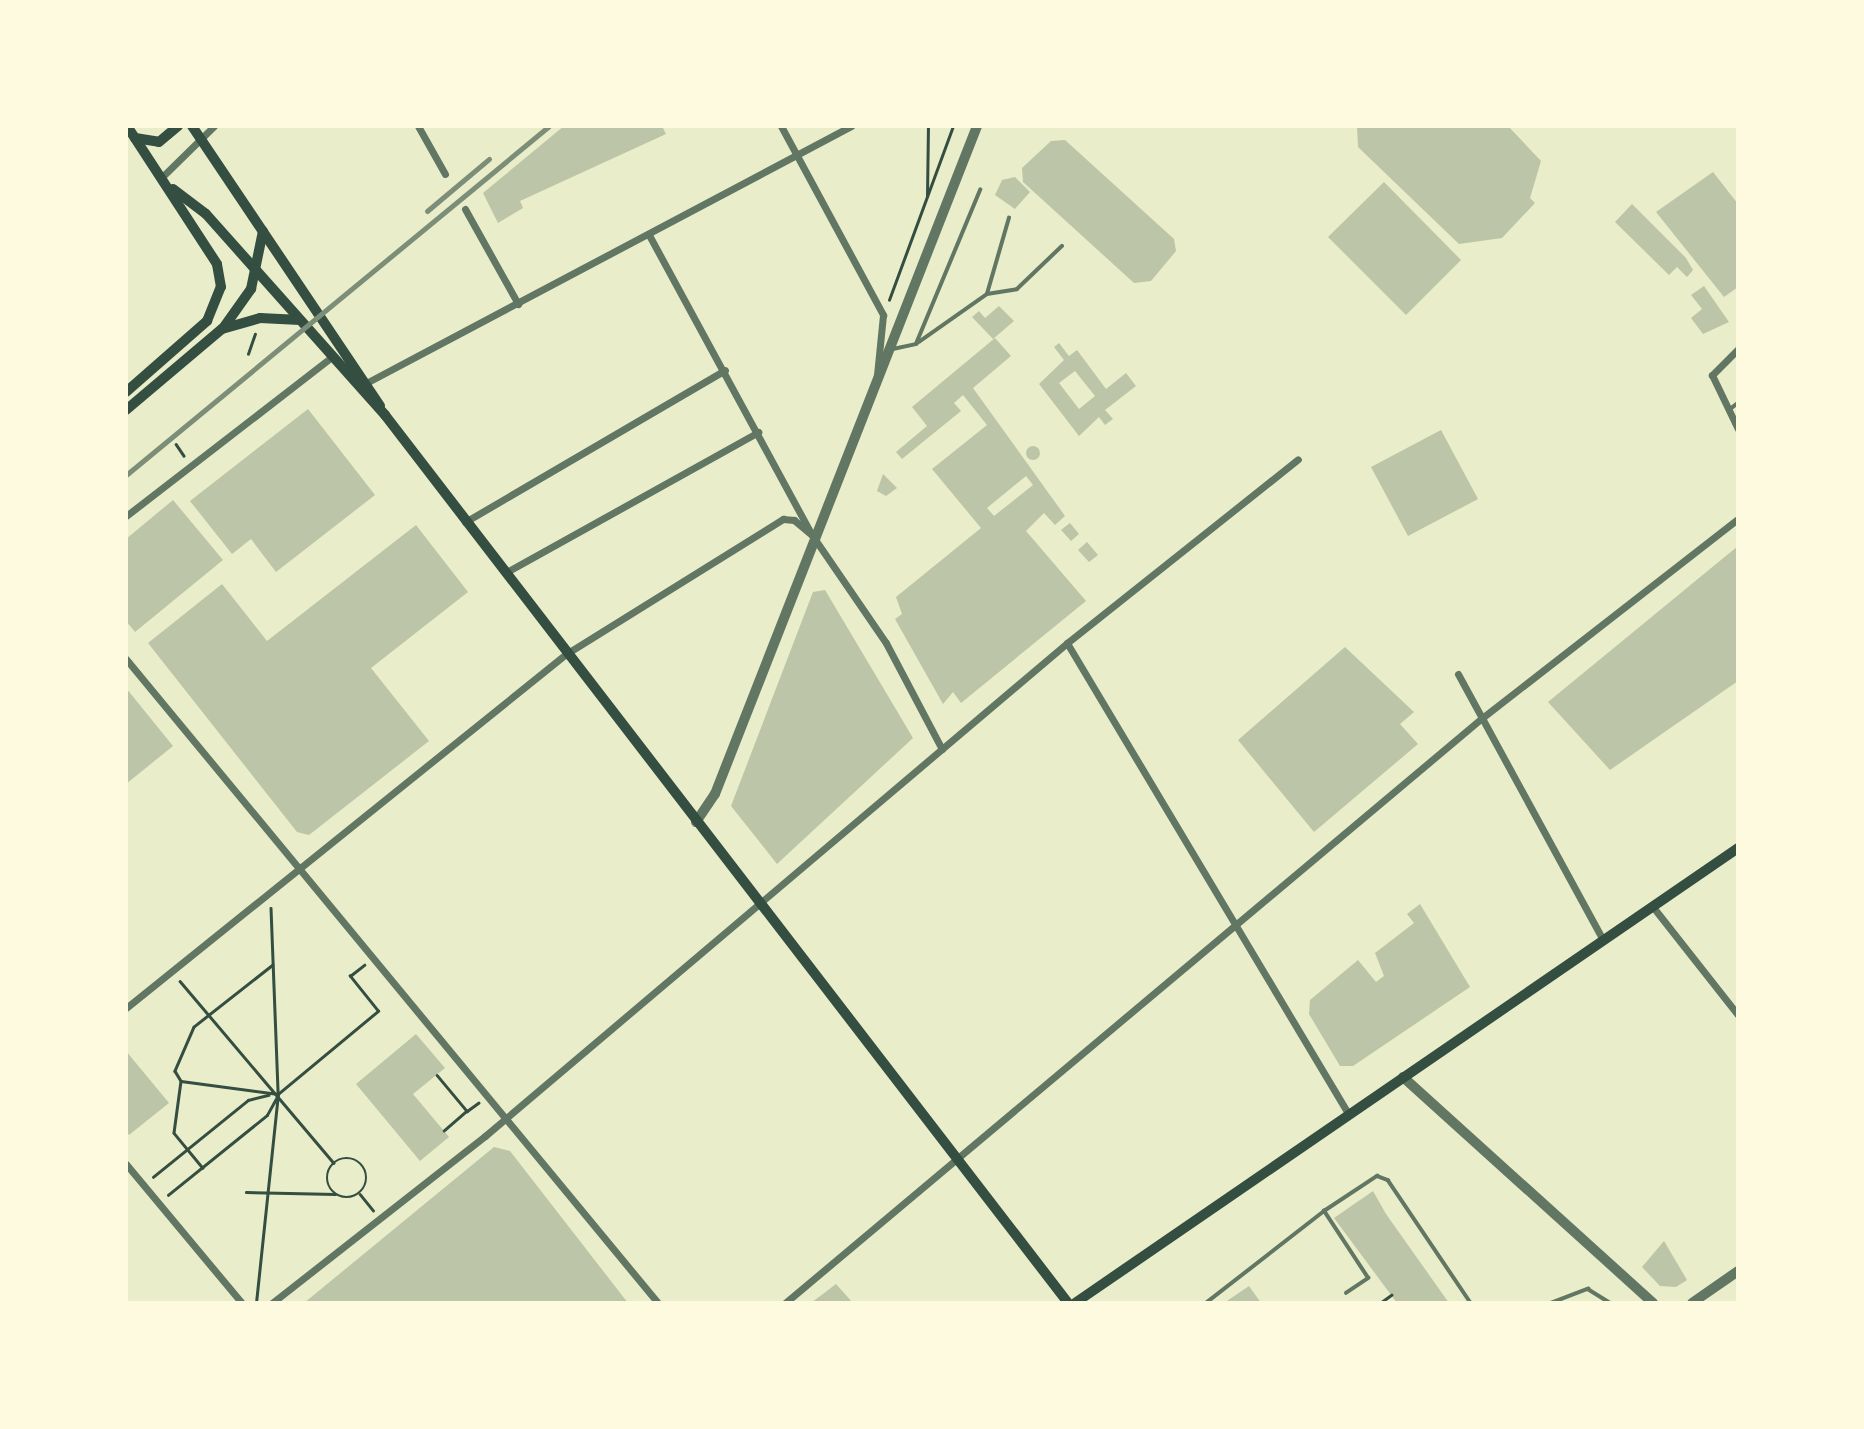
<!DOCTYPE html>
<style>
body{margin:0}
#map{position:relative;width:1864px;height:1429px;overflow:hidden;background:#e9edc9;font-family:Signika,sans-serif}
div>[style]{position:absolute}
[style*='--x']{left:calc(var(--x)*1px);top:calc(var(--y)*1px);width:calc(var(--w)*1px);rotate:calc(var(--a)*1deg)}
.building>*{inset:0;background:#bcc5a7}
.round{border-radius:50%}
.path>*{height:2.5px;margin:-1.25px;padding:0 1.25px;transform-origin:1.25px;border-radius:1.25px;background:#344e41}
.path>.ring{margin:-1.25px;padding:0;box-sizing:content-box;background:none;border:2.5px solid #344e41;border-radius:50%}
.service>*{height:3.5px;margin:-1.75px;padding:0 1.75px;transform-origin:1.75px;border-radius:1.75px;background:#617663}
.minor>*{height:7px;margin:-3.5px;padding:0 3.5px;transform-origin:3.5px;border-radius:3.5px;background:#617663}
.tertiary>*{height:10px;margin:-5px;padding:0 5px;transform-origin:5px;border-radius:5px;background:#617663}
.secondary>*{height:10px;margin:-5px;padding:0 5px;transform-origin:5px;border-radius:5px;background:#344e41}
.rail>*{height:5px;margin:-2.5px;padding:0 2.5px;transform-origin:2.5px;border-radius:2.5px;background:#7c8e77}
span{translate:-50% -50%;white-space:nowrap;text-align:center;line-height:1.15;-webkit-text-stroke:6px #fefae0;paint-order:stroke}
.frame{position:absolute;inset:0;border:128px solid #fefae0;pointer-events:none}
</style>
<div id="map">
<div class="building">
<i style="clip-path:polygon(564px 126px,662px 126px,666px 134px,520px 201px,523px 208px,498px 223px,483px 193px)"></i>
<i style="clip-path:polygon(1357px 126px,1508px 126px,1541px 161px,1530px 198px,1535px 203px,1502px 238px,1459px 244px,1358px 147px)"></i>
<i style="clip-path:polygon(1065px 140px,1174px 239px,1176px 251px,1151px 281px,1134px 283px,1023px 182px,1022px 168px,1051px 141px)"></i>
<i style="clip-path:polygon(1713px 172px,1738px 204px,1738px 287px,1724px 297px,1656px 212px)"></i>
<i style="clip-path:polygon(1015px 177px,1030px 192px,1015px 209px,995px 195px,1002px 180px)"></i>
<i style="clip-path:polygon(1384px 182px,1461px 260px,1406px 315px,1328px 237px)"></i>
<i style="clip-path:polygon(1632px 204px,1686px 258px,1693px 270px,1687px 277px,1677px 267px,1669px 275px,1615px 222px)"></i>
<i style="clip-path:polygon(1704px 286px,1729px 322px,1703px 334px,1691px 318px,1702px 309px,1691px 295px)"></i>
<i style="clip-path:polygon(999px 306px,1014px 321px,993px 339px,972px 317px,979px 311px,985px 318px)"></i>
<i style="clip-path:polygon(evenodd,995px 338px,1011px 356px,973px 388px,1065px 516px,1055px 525px,1044px 513px,1026px 531px,1086px 601px,961px 703px,953px 692px,943px 704px,895px 619px,902px 614px,896px 597px,981px 528px,932px 469px,987px 425px,963px 395px,954px 403px,961px 411px,902px 459px,896px 452px,927px 426px,912px 407px,995px 338px,1026px 476px,1033px 485px,994px 516px,987px 508px,1026px 476px)"></i>
<i style="clip-path:polygon(evenodd,1059px 343px,1069px 356px,1077px 350px,1106px 389px,1126px 373px,1136px 386px,1105px 410px,1113px 419px,1105px 425px,1099px 417px,1079px 436px,1039px 384px,1064px 360px,1054px 347px,1059px 343px,1075px 371px,1095px 396px,1079px 409px,1059px 383px,1075px 371px)"></i>
<i style="clip-path:polygon(308px 409px,375px 495px,276px 572px,251px 539px,232px 554px,190px 501px)"></i>
<i style="clip-path:polygon(1441px 430px,1478px 499px,1408px 536px,1371px 467px)"></i>
<i class="round" style="left:1026px;top:446px;width:14px;height:14px"></i>
<i style="clip-path:polygon(883px 474px,897px 488px,886px 496px,877px 491px)"></i>
<i style="clip-path:polygon(173px 500px,223px 560px,135px 632px,126px 621px,126px 539px)"></i>
<i style="clip-path:polygon(1070px 523px,1079px 534px,1071px 541px,1061px 530px)"></i>
<i style="clip-path:polygon(416px 525px,468px 592px,371px 668px,429px 741px,309px 835px,297px 832px,148px 643px,222px 584px,267px 641px)"></i>
<i style="clip-path:polygon(1087px 542px,1098px 555px,1089px 562px,1078px 550px)"></i>
<i style="clip-path:polygon(1738px 546px,1738px 681px,1610px 770px,1548px 702px)"></i>
<i style="clip-path:polygon(825px 590px,913px 738px,777px 864px,731px 806px,813px 592px)"></i>
<i style="clip-path:polygon(1345px 647px,1414px 712px,1400px 724px,1418px 744px,1314px 832px,1238px 740px)"></i>
<i style="clip-path:polygon(126px 688px,173px 746px,126px 784px)"></i>
<i style="clip-path:polygon(1420px 904px,1470px 987px,1353px 1066px,1340px 1066px,1309px 1014px,1310px 1000px,1358px 960px,1376px 982px,1384px 976px,1375px 953px,1414px 923px,1407px 914px)"></i>
<i style="clip-path:polygon(416px 1034px,445px 1068px,413px 1094px,449px 1137px,420px 1161px,356px 1084px)"></i>
<i style="clip-path:polygon(126px 1051px,169px 1103px,129px 1135px,126px 1131px)"></i>
<i style="clip-path:polygon(494px 1147px,510px 1151px,628px 1303px,304px 1303px)"></i>
<i style="clip-path:polygon(1373px 1191px,1386px 1214px,1449px 1303px,1397px 1303px,1334px 1218px)"></i>
<i style="clip-path:polygon(1664px 1241px,1687px 1280px,1676px 1287px,1660px 1286px,1642px 1267px)"></i>
<i style="clip-path:polygon(836px 1284px,853px 1303px,811px 1303px)"></i>
<i style="clip-path:polygon(1249px 1286px,1261px 1303px,1224px 1303px)"></i>
</div>
<div class="path">
<i style="--x:927;--y:196;--w:70;--a:-89.2"></i>
<i style="--x:889;--y:300;--w:185;--a:-69.8"></i>
<i style="--x:248;--y:354;--w:21;--a:-71"></i>
<i style="--x:176;--y:444;--w:14;--a:56"></i>
<i style="--x:271;--y:908;--w:186;--a:87.8"></i>
<i style="--x:278;--y:1094;--w:130;--a:-39.7"></i>
<i style="--x:378;--y:1011;--w:45;--a:-128.7"></i>
<i style="--x:350;--y:976;--w:18;--a:-38"></i>
<i style="--x:273;--y:965;--w:100;--a:141.9"></i>
<i style="--x:194;--y:1027;--w:48;--a:113.4"></i>
<i style="--x:175;--y:1071;--w:12;--a:59"></i>
<i style="--x:181;--y:1081;--w:98;--a:7.6"></i>
<i style="--x:180;--y:981;--w:238;--a:49.8"></i>
<i style="--x:437;--y:1075;--w:47;--a:50.2"></i>
<i style="--x:467;--y:1111;--w:30;--a:139"></i>
<i style="--x:181;--y:1081;--w:52;--a:97.7"></i>
<i style="--x:174;--y:1133;--w:45;--a:50.4"></i>
<i style="--x:467;--y:1111;--w:14;--a:-36"></i>
<i class="ring" style="left:327px;top:1158px;width:37.5px;height:37.5px"></i>
<i style="--x:153;--y:1177;--w:122;--a:-39"></i>
<i style="--x:248;--y:1100;--w:21;--a:-14"></i>
<i style="--x:246;--y:1192;--w:89;--a:1.3"></i>
<i style="--x:360;--y:1194;--w:21;--a:51"></i>
<i style="--x:168;--y:1195;--w:127;--a:-38.9"></i>
<i style="--x:267;--y:1115;--w:21;--a:-61"></i>
<i style="--x:256;--y:1303;--w:210;--a:-84"></i>
<i style="--x:1380;--y:1303;--w:14;--a:-36"></i>
</div>
<div class="service">
<i style="--x:987;--y:294;--w:79;--a:-73.9"></i>
<i style="--x:919;--y:342;--w:83;--a:-35.2"></i>
<i style="--x:987;--y:294;--w:30;--a:-9"></i>
<i style="--x:1017;--y:289;--w:62;--a:-43.7"></i>
<i style="--x:893;--y:349;--w:24;--a:-12"></i>
<i style="--x:916;--y:344;--w:167;--a:-67.4"></i>
<i style="--x:1729;--y:410;--w:11;--a:-38"></i>
<i style="--x:1346;--y:1293;--w:27;--a:-34"></i>
<i style="--x:1368;--y:1278;--w:80;--a:-123.3"></i>
<i style="--x:1324;--y:1211;--w:64;--a:-33.4"></i>
<i style="--x:1377;--y:1176;--w:12;--a:20"></i>
<i style="--x:1388;--y:1180;--w:148;--a:56"></i>
<i style="--x:1206;--y:1303;--w:150;--a:-37.9"></i>
<i style="--x:1551;--y:1303;--w:40;--a:-21"></i>
<i style="--x:1588;--y:1289;--w:26;--a:32"></i>
</div>
<div class="minor">
<i style="--x:418;--y:126;--w:55;--a:60.6"></i>
<i style="--x:781;--y:126;--w:215;--a:61.6"></i>
<i style="--x:883;--y:315;--w:60;--a:95.7"></i>
<i style="--x:163;--y:176;--w:71;--a:-44.4"></i>
<i style="--x:465;--y:209;--w:109;--a:60.8"></i>
<i style="--x:649;--y:235;--w:341;--a:61.5"></i>
<i style="--x:812;--y:535;--w:131;--a:55.6"></i>
<i style="--x:886;--y:643;--w:120;--a:62.2"></i>
<i style="--x:1738;--y:349;--w:37;--a:135"></i>
<i style="--x:1712;--y:375;--w:60;--a:64.3"></i>
<i style="--x:368;--y:382;--w:547;--a:-27.92"></i>
<i style="--x:126;--y:516;--w:257;--a:-37.7"></i>
<i style="--x:465;--y:522;--w:301;--a:-30.3"></i>
<i style="--x:505;--y:573;--w:290;--a:-29.1"></i>
<i style="--x:1067;--y:643;--w:550;--a:59.14"></i>
<i style="--x:126;--y:659;--w:835;--a:50.44"></i>
<i style="--x:1458;--y:674;--w:303;--a:61.4"></i>
<i style="--x:1653;--y:907;--w:137;--a:51.8"></i>
<i style="--x:126;--y:1008;--w:565;--a:-38.82"></i>
<i style="--x:566;--y:654;--w:256;--a:-31.9"></i>
<i style="--x:783;--y:519;--w:11;--a:5"></i>
<i style="--x:794;--y:520;--w:23;--a:40"></i>
<i style="--x:126;--y:1164;--w:181;--a:50.2"></i>
<i style="--x:272;--y:1303;--w:271;--a:-38.1"></i>
<i style="--x:485;--y:1136;--w:763;--a:-40.27"></i>
<i style="--x:1067;--y:643;--w:295;--a:-38.5"></i>
<i style="--x:785;--y:1303;--w:910;--a:-40.01"></i>
<i style="--x:1482;--y:718;--w:324;--a:-37.9"></i>
</div>
<div class="tertiary">
<i style="--x:696;--y:822;--w:34;--a:-56"></i>
<i style="--x:715;--y:794;--w:718;--a:-68.58"></i>
<i style="--x:1403;--y:1077;--w:337;--a:42.1"></i>
<i style="--x:1692;--y:1303;--w:56;--a:-34.8"></i>
</div>
<div class="secondary">
<i style="--x:192;--y:126;--w:337;--a:56.1"></i>
<i style="--x:135;--y:138;--w:24;--a:9"></i>
<i style="--x:159;--y:142;--w:25;--a:-40"></i>
<i style="--x:173;--y:189;--w:41;--a:37.1"></i>
<i style="--x:206;--y:214;--w:269;--a:48.3"></i>
<i style="--x:385;--y:415;--w:1120;--a:52.43"></i>
<i style="--x:224;--y:327;--w:47;--a:-54.6"></i>
<i style="--x:251;--y:289;--w:59;--a:-78.3"></i>
<i style="--x:126;--y:392;--w:108;--a:-41.2"></i>
<i style="--x:207;--y:321;--w:37;--a:-68"></i>
<i style="--x:221;--y:287;--w:23;--a:-100"></i>
<i style="--x:217;--y:264;--w:165;--a:-123.1"></i>
<i style="--x:126;--y:410;--w:126;--a:-40.2"></i>
<i style="--x:222;--y:329;--w:40;--a:-16"></i>
<i style="--x:260;--y:318;--w:40;--a:2.9"></i>
<i style="--x:1075;--y:1303;--w:804;--a:-34.46"></i>
</div>
<div class="rail">
<i style="--x:427;--y:211;--w:81;--a:-40"></i>
<i style="--x:126;--y:475;--w:548;--a:-39.52"></i>
</div>
<div class="frame"></div>
</div>
